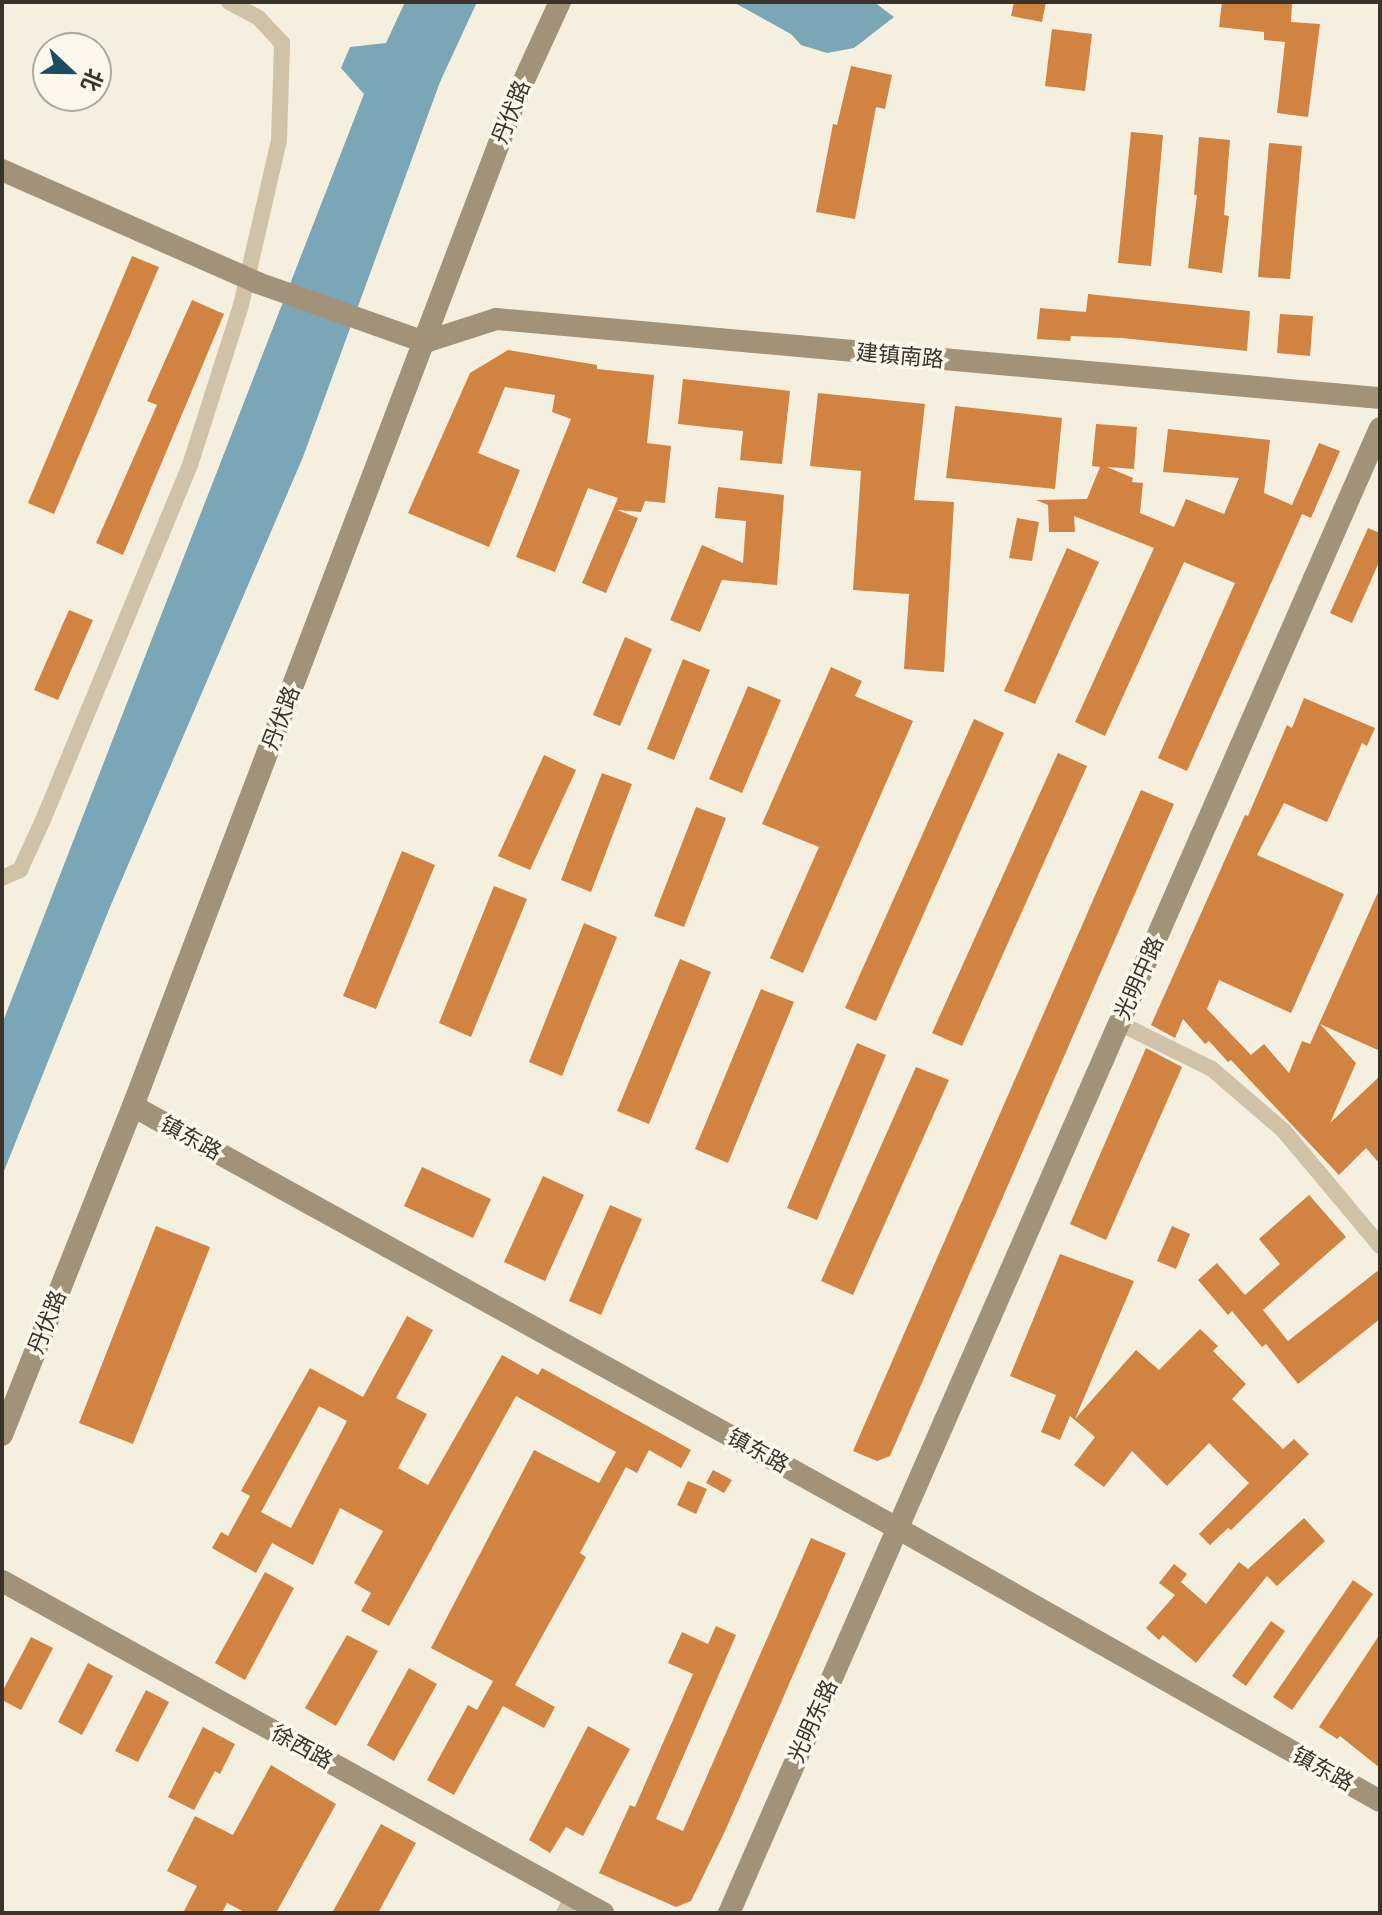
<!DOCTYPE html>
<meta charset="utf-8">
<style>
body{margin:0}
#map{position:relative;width:1382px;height:1915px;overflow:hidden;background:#f5efdf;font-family:Quicksand,"Noto Sans SC",sans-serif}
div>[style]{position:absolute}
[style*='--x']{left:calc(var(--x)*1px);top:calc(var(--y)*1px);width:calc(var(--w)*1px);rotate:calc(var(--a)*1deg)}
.water>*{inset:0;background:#7ba6b5}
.building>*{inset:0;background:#d18341}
.street>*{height:16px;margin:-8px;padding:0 8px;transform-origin:8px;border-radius:8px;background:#cfc2a9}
.secondary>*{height:22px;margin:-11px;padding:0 11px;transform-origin:11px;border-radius:11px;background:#a3927a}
span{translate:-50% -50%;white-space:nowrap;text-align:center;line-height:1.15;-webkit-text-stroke:7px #fcf8ec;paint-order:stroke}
.street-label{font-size:22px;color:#3b3329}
.frame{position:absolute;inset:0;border:4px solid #3b3329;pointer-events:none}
.north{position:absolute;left:32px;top:32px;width:80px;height:80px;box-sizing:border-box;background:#fcf8ec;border:2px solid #afa99e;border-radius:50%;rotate:112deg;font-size:22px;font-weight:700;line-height:32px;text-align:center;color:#3b3329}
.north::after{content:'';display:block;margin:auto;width:28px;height:36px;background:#1a4d61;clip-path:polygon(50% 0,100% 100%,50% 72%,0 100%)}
</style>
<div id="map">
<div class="water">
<i style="clip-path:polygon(405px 2px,477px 2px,440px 82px,303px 457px,110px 907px,2px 1176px,2px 1024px,364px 94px,341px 68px,350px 47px,386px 43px)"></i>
<i style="clip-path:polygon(733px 2px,874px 2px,894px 17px,854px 48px,827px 53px,801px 45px,791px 34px)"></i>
</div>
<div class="building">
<i style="clip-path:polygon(1014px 2px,1046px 2px,1042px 22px,1011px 16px)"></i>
<i style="clip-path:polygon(1222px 2px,1292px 2px,1291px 22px,1320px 24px,1308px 117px,1277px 113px,1285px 42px,1264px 40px,1264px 32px,1219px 27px)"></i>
<i style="clip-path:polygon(1052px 29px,1092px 34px,1085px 91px,1045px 86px)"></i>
<i style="clip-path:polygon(851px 66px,892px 75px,885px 109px,876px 107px,855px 219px,816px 212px,833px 124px,837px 125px)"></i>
<i style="clip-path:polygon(1131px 132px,1163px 135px,1151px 266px,1118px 263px)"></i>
<i style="clip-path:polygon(1199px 137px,1230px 140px,1224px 215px,1229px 216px,1222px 273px,1188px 268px,1197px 195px,1194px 195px)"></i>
<i style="clip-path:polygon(1269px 143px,1302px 146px,1290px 279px,1258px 277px)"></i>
<i style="clip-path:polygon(132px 256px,159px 267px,54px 514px,28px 503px)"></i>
<i style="clip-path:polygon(1088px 294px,1250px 311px,1247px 351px,1122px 338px,1071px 336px,1070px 341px,1037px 339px,1040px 308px,1086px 312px)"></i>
<i style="clip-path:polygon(192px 300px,224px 314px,123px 555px,96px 543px,157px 405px,147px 401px)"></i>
<i style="clip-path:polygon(1280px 314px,1313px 316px,1310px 356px,1277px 353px)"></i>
<i style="clip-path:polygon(508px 350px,597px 365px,597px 369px,654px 375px,647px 443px,671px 446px,665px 503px,645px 501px,641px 512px,617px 510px,638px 518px,606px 593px,582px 583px,618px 498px,588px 488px,555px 572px,516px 557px,571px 419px,552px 412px,555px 395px,505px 387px,478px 453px,520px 470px,489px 547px,408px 513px,470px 373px)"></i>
<i style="clip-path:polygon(683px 379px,790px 391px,782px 464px,740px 460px,743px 431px,678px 424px)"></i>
<i style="clip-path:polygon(818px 393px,925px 404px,914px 500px,954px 502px,944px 672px,904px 669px,909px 594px,853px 590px,861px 471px,810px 466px)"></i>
<i style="clip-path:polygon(955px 406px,1062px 418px,1055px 489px,946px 478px)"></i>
<i style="clip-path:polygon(1096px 424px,1137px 427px,1134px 469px,1107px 467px,1133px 478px,1132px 482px,1143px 483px,1140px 513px,1174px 527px,1186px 499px,1224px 514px,1239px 478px,1163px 472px,1168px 429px,1270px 440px,1264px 493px,1292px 505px,1319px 443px,1340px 451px,1311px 518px,1302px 514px,1187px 771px,1158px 758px,1235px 583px,1184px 562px,1105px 736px,1075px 722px,1154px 548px,1074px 516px,1075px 532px,1049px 532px,1048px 505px,1036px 500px,1087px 499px,1100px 467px,1092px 466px)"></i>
<i style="clip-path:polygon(718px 487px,784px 495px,777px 585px,722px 580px,700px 632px,670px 620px,702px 545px,743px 563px,746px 521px,715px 518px)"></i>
<i style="clip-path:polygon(1017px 518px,1039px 522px,1032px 561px,1009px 558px)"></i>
<i style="clip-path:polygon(1368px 528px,1380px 533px,1380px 560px,1352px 623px,1330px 613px)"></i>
<i style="clip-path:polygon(1067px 548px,1099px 562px,1035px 704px,1004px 691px)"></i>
<i style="clip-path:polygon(69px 610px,93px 620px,58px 700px,34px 690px)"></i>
<i style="clip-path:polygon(625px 637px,652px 649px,620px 726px,593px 715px)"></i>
<i style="clip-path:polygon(683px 659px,710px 670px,674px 760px,647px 749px)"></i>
<i style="clip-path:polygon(831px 667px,862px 681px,855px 696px,913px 721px,803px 973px,770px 958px,819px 847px,762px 824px)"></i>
<i style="clip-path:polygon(748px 686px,781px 700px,742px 793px,709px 779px)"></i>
<i style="clip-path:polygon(1304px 698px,1375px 728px,1367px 746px,1362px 743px,1327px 822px,1284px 803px,1257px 855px,1344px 894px,1291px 1013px,1219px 980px,1207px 1009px,1251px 1055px,1264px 1044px,1289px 1073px,1302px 1041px,1310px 1044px,1380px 888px,1380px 1051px,1320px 1024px,1356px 1063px,1330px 1123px,1380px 1076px,1380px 1164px,1366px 1148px,1339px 1175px,1231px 1060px,1228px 1062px,1209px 1041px,1205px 1044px,1183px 1019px,1175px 1038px,1151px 1025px,1245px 815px,1248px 816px,1287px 725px,1292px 728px)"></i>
<i style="clip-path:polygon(974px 719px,1004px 733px,876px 1021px,845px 1008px)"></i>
<i style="clip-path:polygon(1058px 753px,1087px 766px,962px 1046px,932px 1033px)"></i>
<i style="clip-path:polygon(544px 755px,576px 770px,530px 870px,498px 856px)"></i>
<i style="clip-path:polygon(602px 773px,632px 784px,591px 892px,561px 880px)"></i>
<i style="clip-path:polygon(1141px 790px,1174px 804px,890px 1456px,877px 1461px,853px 1451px)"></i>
<i style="clip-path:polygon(696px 807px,726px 818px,684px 927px,654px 916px)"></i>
<i style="clip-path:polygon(402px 851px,435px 865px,376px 1009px,343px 996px)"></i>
<i style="clip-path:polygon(494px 886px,527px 899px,471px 1037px,439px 1023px)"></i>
<i style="clip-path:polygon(584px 923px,617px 937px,562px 1076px,529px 1062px)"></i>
<i style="clip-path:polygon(680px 959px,711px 972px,649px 1124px,617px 1111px)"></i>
<i style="clip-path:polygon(761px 989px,794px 1002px,728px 1163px,695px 1149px)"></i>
<i style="clip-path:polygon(857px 1043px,886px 1055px,817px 1220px,787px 1208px)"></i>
<i style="clip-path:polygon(1146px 1048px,1182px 1067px,1106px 1240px,1070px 1224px)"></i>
<i style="clip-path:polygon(916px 1067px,949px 1080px,853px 1295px,821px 1281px)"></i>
<i style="clip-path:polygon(422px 1167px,491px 1199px,473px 1238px,404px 1206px)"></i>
<i style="clip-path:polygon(543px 1176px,584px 1195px,545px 1281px,504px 1262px)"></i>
<i style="clip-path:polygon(1309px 1195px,1346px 1237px,1263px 1310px,1288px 1341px,1380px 1269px,1380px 1319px,1298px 1384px,1266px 1344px,1262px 1347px,1232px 1311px,1228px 1315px,1198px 1280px,1217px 1263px,1245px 1295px,1280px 1264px,1259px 1239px)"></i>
<i style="clip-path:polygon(610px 1205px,642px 1219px,601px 1315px,569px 1301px)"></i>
<i style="clip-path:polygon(156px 1226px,210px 1247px,133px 1444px,79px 1423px)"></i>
<i style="clip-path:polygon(1172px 1226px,1190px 1234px,1176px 1269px,1157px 1261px)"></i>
<i style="clip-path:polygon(1060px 1254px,1134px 1281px,1075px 1419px,1136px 1350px,1159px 1370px,1200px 1329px,1218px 1346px,1213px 1351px,1246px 1384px,1232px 1399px,1283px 1449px,1294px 1439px,1309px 1454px,1231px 1530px,1228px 1528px,1210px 1545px,1199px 1534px,1249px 1483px,1209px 1443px,1167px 1486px,1132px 1451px,1104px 1487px,1074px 1465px,1095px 1437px,1070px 1416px,1060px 1440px,1041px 1432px,1056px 1395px,1010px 1376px)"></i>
<i style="clip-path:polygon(evenodd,407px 1316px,433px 1330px,396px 1398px,427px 1414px,398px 1468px,428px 1485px,502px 1355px,538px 1375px,542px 1368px,691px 1450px,681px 1468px,649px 1450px,637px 1473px,626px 1467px,580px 1553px,586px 1557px,515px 1685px,555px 1707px,544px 1728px,503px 1706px,454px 1795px,427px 1780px,468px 1705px,477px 1710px,493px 1681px,431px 1648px,534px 1450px,599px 1483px,616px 1452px,516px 1396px,389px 1626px,361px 1611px,371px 1593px,354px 1583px,383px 1531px,340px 1508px,313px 1565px,272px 1543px,256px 1573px,212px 1548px,221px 1532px,228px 1536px,250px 1496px,241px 1491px,310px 1368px,363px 1397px,407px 1316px,319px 1406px,347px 1421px,291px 1528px,261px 1512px,319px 1406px)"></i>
<i style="clip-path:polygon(713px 1470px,732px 1480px,724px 1493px,706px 1483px)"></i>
<i style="clip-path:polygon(688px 1481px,707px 1489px,696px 1514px,677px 1505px)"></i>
<i style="clip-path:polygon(1304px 1518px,1325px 1541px,1277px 1586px,1267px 1576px,1196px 1663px,1163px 1635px,1159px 1640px,1146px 1628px,1175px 1595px,1159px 1583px,1174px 1564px,1187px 1574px,1181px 1582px,1206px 1604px,1239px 1562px,1248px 1569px)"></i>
<i style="clip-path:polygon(811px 1538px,846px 1553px,726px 1829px,691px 1901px,676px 1907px,599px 1873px,630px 1805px,635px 1807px,693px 1674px,668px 1663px,682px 1632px,708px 1644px,716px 1626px,736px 1635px,656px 1819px,683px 1831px)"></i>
<i style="clip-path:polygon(265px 1572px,294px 1588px,245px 1680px,215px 1663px)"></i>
<i style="clip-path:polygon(1353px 1580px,1373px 1594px,1292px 1710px,1273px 1697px)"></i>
<i style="clip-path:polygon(1271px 1621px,1285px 1631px,1246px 1686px,1232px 1676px)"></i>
<i style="clip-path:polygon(1380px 1634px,1380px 1768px,1340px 1736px,1337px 1739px,1319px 1727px)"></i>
<i style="clip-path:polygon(347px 1635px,378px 1651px,336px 1726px,305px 1708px)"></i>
<i style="clip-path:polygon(31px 1637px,53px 1648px,21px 1710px,2px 1700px,2px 1692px)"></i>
<i style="clip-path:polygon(88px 1663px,113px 1676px,82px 1735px,58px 1722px)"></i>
<i style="clip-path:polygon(409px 1668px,437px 1684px,394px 1761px,367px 1745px)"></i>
<i style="clip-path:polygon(146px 1690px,169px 1702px,138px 1762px,115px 1751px)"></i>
<i style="clip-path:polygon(588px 1726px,630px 1749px,583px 1836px,566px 1827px,550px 1853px,529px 1840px)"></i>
<i style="clip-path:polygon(203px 1727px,235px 1744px,220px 1774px,215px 1771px,194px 1810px,168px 1797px)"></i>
<i style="clip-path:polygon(271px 1765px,336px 1804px,276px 1913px,246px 1913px,227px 1903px,222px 1913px,183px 1913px,197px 1886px,167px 1871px,195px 1816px,233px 1835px)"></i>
<i style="clip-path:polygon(381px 1824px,416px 1843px,378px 1913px,332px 1913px)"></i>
</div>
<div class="street">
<i style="--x:2;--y:878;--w:20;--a:-24"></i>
<i style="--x:20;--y:870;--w:55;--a:-65.3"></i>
<i style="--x:43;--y:820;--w:384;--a:-67.5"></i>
<i style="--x:190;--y:465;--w:168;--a:-72.3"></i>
<i style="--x:241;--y:305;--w:168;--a:-77"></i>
<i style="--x:279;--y:141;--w:98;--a:-88.2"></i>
<i style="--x:282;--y:43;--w:34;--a:-133"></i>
<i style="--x:259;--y:18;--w:34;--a:-152"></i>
<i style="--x:1119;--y:1023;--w:104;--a:26.3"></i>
<i style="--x:1212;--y:1069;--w:95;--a:40.7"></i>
<i style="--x:1284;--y:1131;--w:150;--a:50.1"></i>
<i style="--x:564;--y:1913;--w:18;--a:-61"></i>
</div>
<div class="secondary">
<i style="--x:2;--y:170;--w:280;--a:23.8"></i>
<i style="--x:258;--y:283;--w:177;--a:19.5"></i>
<i style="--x:425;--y:342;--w:75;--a:-17.9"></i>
<i style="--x:496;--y:319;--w:888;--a:5.11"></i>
<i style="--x:133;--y:1106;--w:873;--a:28.91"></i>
<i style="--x:897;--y:1528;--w:555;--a:29.48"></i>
<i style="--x:2;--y:1435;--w:354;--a:-68.3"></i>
<i style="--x:133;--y:1106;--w:1086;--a:-69.18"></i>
<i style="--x:519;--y:91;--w:98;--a:-65.3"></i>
<i style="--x:2;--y:1581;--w:687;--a:28.92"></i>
<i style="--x:729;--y:1913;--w:1621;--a:-66.33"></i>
</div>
<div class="street-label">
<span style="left:511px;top:112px;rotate:-68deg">丹伏路</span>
<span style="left:900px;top:356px;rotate:5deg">建镇南路</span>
<span style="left:281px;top:718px;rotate:-69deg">丹伏路</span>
<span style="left:1139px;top:978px;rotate:-66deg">光明中路</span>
<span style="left:191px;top:1138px;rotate:29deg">镇东路</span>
<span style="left:47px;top:1322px;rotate:-68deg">丹伏路</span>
<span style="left:758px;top:1451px;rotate:29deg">镇东路</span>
<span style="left:813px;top:1721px;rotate:-66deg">光明东路</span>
<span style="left:302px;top:1747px;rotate:29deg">徐西路</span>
<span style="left:1323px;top:1769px;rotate:29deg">镇东路</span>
</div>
<div class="frame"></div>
<div class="north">北</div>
</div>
